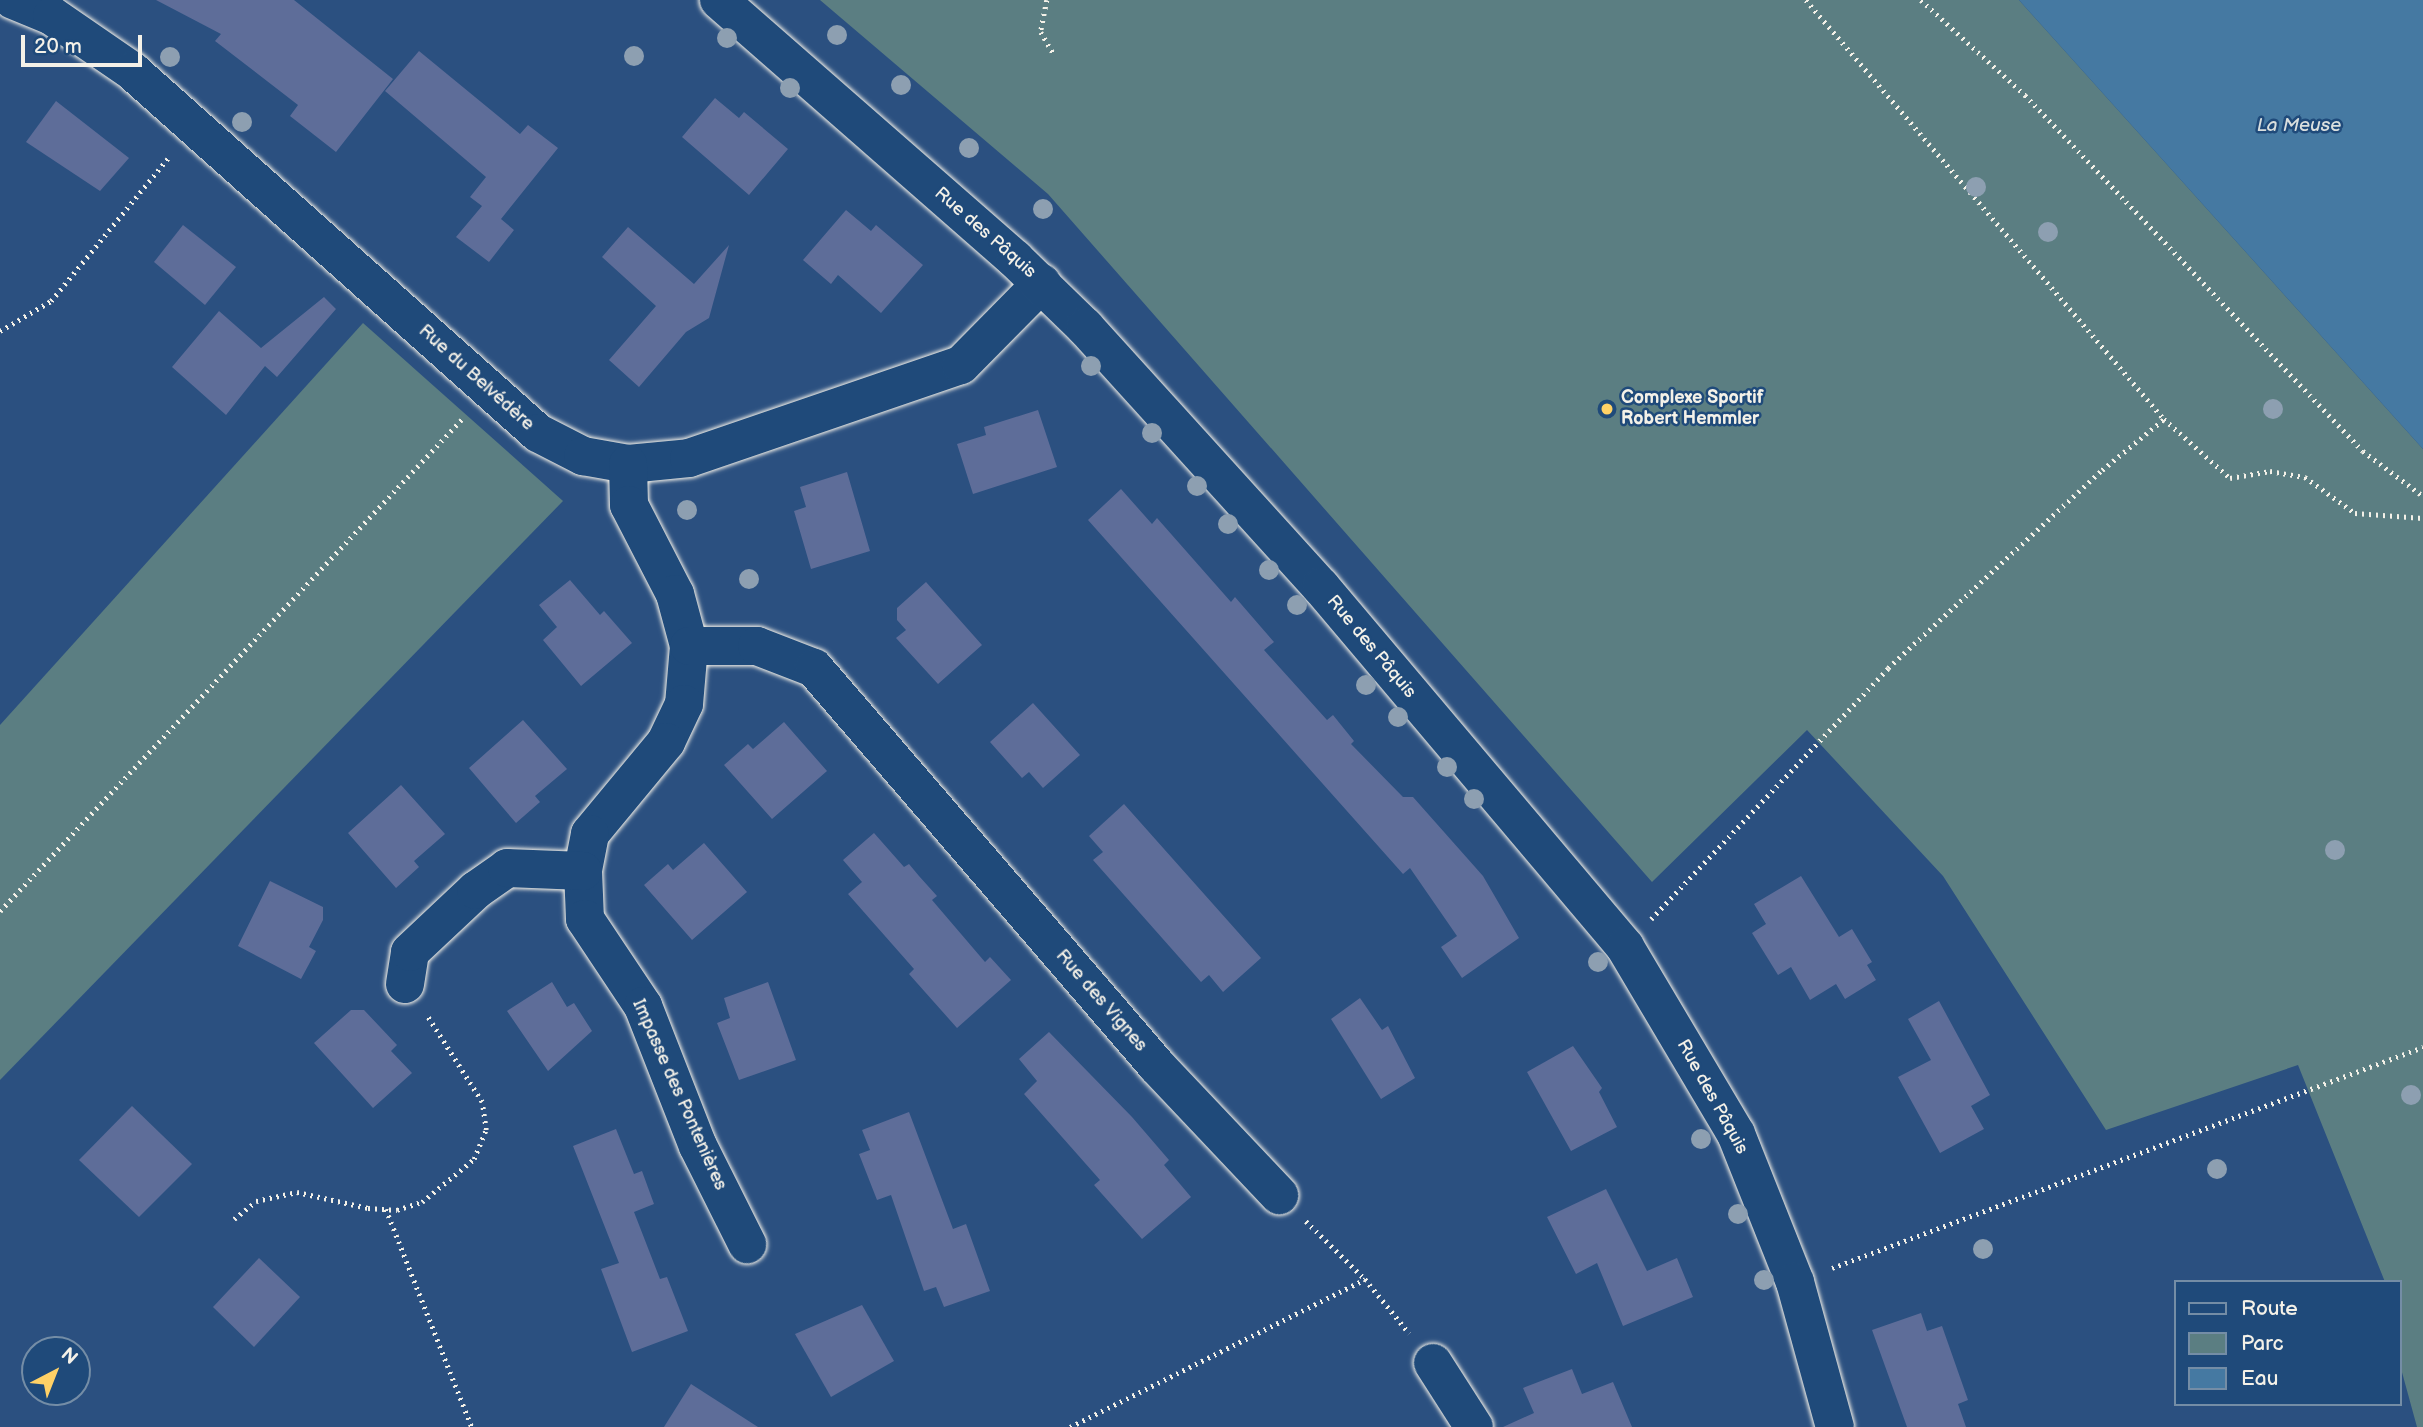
<!DOCTYPE html>
<meta charset="utf-8">
<style>
body{margin:0}
#map{position:relative;width:2423px;height:1427px;overflow:hidden;background:#2b5080;font-family:"Balsamiq Sans",sans-serif}
div>[style]{position:absolute}
[style*='--x']{left:calc(var(--x)*1px);top:calc(var(--y)*1px);width:calc(var(--w)*1px);rotate:calc(var(--a)*1deg)}
.green>*{inset:0;background:#5b7e82}
.water>*{inset:0;background:#4579a2}
.building>*{inset:0;background:#5e6d99}
.path>*{height:4.5px;margin-top:-2.25px;transform-origin:0;background:repeating-linear-gradient(90deg,#f4f1e8 0 2px,transparent 0 7px)}
.roads{filter:drop-shadow(0 0 2px #f4f1e8) drop-shadow(0 0 2px #f4f1e8)}
.street>*{height:38px;margin:-19px;padding:0 19px;transform-origin:19px;border-radius:19px;background:#1f4a7a}
.trees>*{width:20px;height:20px;margin:-10px;border-radius:50%;background:#8d9fb1}
.dots>*{width:19px;height:19px;translate:-50% -50%;box-sizing:border-box;border:4px solid #1f4a7a;border-radius:50%}
span{translate:-50% -50%;white-space:nowrap;text-align:center;line-height:1.15;-webkit-text-stroke:5px #1f4a7a;paint-order:stroke}
.street-label{font-size:18px;color:#f4f1e8}
.poi-label{font-size:18px;color:#f4f1e8;font-weight:700}
.left{translate:0 -50%;text-align:left}
.water-label{font-size:19px;color:#dadfde;font-style:italic}
.legend{position:absolute;left:2174px;top:1280px;width:228px;height:126px;box-sizing:border-box;background:#1f4a7a;border:2px solid #748da6;margin:0;padding:9px 12px;list-style:none;font-size:21px;color:#f4f1e8}
.legend li{display:flex;align-items:center;gap:14px;height:35px}
.legend b{width:35px;border:2px solid #748da6}
.north{position:absolute;left:21px;top:1336px;width:70px;height:70px;box-sizing:border-box;background:#1f4a7a;border:2px solid #748da6;border-radius:50%;rotate:42deg;font-size:19px;font-weight:700;line-height:28px;text-align:center;color:#f4f1e8}
.north::after{content:'';display:block;margin:auto;width:24px;height:32px;background:#ffd166;clip-path:polygon(50% 0,100% 100%,50% 72%,0 100%)}
.scale{position:absolute;left:21px;top:35px;width:121px;height:32px;box-sizing:border-box;border:4px solid #f4f1e8;border-top:0;padding-left:9px;font-size:21px;line-height:24px;white-space:nowrap;color:#f4f1e8;-webkit-text-stroke:5px #1f4a7a;paint-order:stroke}
</style>
<div id="map">
<div class="green">
<i style="clip-path:polygon(820px 0,2019px 0,2423px 449px,2423px 1427px,2417px 1427px,2400px 1365px,2400px 1282px,2385px 1282px,2298px 1065px,2106px 1130px,1943px 876px,1807px 730px,1652px 882px,1048px 194px)"></i>
<i style="clip-path:polygon(363px 323px,563px 501px,0 1080px,0 725px)"></i>
</div>
<div class="water">
<i style="clip-path:polygon(2019px 0,2423px 0,2423px 449px)"></i>
</div>
<div class="building">
<i style="clip-path:polygon(156px 0,294px 0,393px 79px,336px 152px,290px 116px,298px 105px,215px 41px,221px 34px)"></i>
<i style="clip-path:polygon(419px 51px,520px 134px,528px 125px,558px 148px,501px 219px,514px 230px,489px 262px,456px 237px,482px 206px,470px 197px,486px 177px,385px 91px)"></i>
<i style="clip-path:polygon(715px 98px,739px 118px,744px 112px,788px 149px,749px 195px,682px 137px)"></i>
<i style="clip-path:polygon(56px 101px,129px 158px,100px 191px,26px 142px)"></i>
<i style="clip-path:polygon(846px 210px,871px 231px,876px 225px,923px 265px,881px 313px,838px 275px,831px 284px,803px 260px)"></i>
<i style="clip-path:polygon(183px 225px,236px 267px,205px 305px,154px 262px)"></i>
<i style="clip-path:polygon(628px 227px,694px 284px,729px 245px,709px 318px,686px 332px,639px 387px,609px 360px,656px 306px,602px 257px)"></i>
<i style="clip-path:polygon(324px 297px,336px 309px,277px 377px,265px 366px,226px 415px,172px 367px,219px 311px,261px 348px)"></i>
<i style="clip-path:polygon(1038px 410px,1057px 467px,973px 494px,957px 444px,986px 435px,984px 427px)"></i>
<i style="clip-path:polygon(847px 472px,870px 551px,811px 569px,794px 511px,806px 507px,800px 487px)"></i>
<i style="clip-path:polygon(1121px 489px,1152px 524px,1157px 518px,1231px 602px,1235px 597px,1274px 642px,1264px 650px,1327px 720px,1333px 715px,1354px 741px,1351px 744px,1403px 797px,1413px 797px,1483px 876px,1519px 938px,1462px 978px,1441px 947px,1457px 936px,1410px 868px,1403px 874px,1088px 520px)"></i>
<i style="clip-path:polygon(570px 580px,600px 615px,604px 611px,632px 643px,581px 686px,543px 640px,557px 627px,539px 605px)"></i>
<i style="clip-path:polygon(926px 582px,982px 645px,938px 684px,896px 638px,906px 630px,897px 620px,897px 608px)"></i>
<i style="clip-path:polygon(1033px 703px,1080px 755px,1043px 788px,1029px 772px,1022px 778px,990px 742px)"></i>
<i style="clip-path:polygon(523px 720px,567px 769px,535px 796px,540px 802px,516px 823px,469px 768px)"></i>
<i style="clip-path:polygon(784px 722px,827px 771px,772px 819px,724px 765px,748px 744px,753px 749px)"></i>
<i style="clip-path:polygon(401px 785px,445px 834px,414px 861px,419px 867px,396px 888px,348px 833px)"></i>
<i style="clip-path:polygon(1124px 804px,1261px 958px,1223px 992px,1209px 975px,1201px 982px,1093px 860px,1103px 852px,1089px 836px)"></i>
<i style="clip-path:polygon(874px 833px,904px 867px,909px 864px,919px 876px,937px 896px,932px 900px,985px 962px,990px 957px,1011px 980px,957px 1028px,909px 974px,914px 969px,848px 894px,862px 882px,843px 860px)"></i>
<i style="clip-path:polygon(704px 843px,747px 892px,692px 940px,644px 885px,668px 864px,673px 870px)"></i>
<i style="clip-path:polygon(1801px 876px,1839px 937px,1852px 929px,1872px 962px,1867px 965px,1876px 980px,1845px 999px,1836px 984px,1810px 1000px,1791px 967px,1778px 975px,1752px 933px,1766px 924px,1754px 904px)"></i>
<i style="clip-path:polygon(270px 881px,323px 907px,323px 920px,309px 947px,316px 951px,301px 979px,238px 946px)"></i>
<i style="clip-path:polygon(552px 982px,567px 1007px,574px 1003px,592px 1031px,548px 1071px,507px 1011px)"></i>
<i style="clip-path:polygon(768px 982px,796px 1060px,739px 1080px,717px 1023px,730px 1018px,724px 998px)"></i>
<i style="clip-path:polygon(1360px 998px,1382px 1030px,1388px 1026px,1415px 1078px,1381px 1099px,1331px 1019px)"></i>
<i style="clip-path:polygon(1939px 1001px,1990px 1095px,1971px 1106px,1984px 1129px,1940px 1153px,1898px 1077px,1931px 1060px,1908px 1019px)"></i>
<i style="clip-path:polygon(351px 1010px,364px 1010px,397px 1045px,391px 1051px,412px 1073px,373px 1108px,314px 1043px)"></i>
<i style="clip-path:polygon(1049px 1032px,1132px 1117px,1169px 1160px,1164px 1165px,1191px 1197px,1142px 1239px,1094px 1185px,1100px 1180px,1024px 1094px,1037px 1081px,1019px 1059px)"></i>
<i style="clip-path:polygon(1573px 1046px,1602px 1088px,1599px 1092px,1617px 1127px,1571px 1151px,1527px 1072px)"></i>
<i style="clip-path:polygon(132px 1106px,192px 1164px,139px 1217px,79px 1160px)"></i>
<i style="clip-path:polygon(909px 1112px,953px 1229px,966px 1224px,990px 1291px,944px 1307px,936px 1287px,924px 1291px,891px 1195px,877px 1200px,859px 1154px,870px 1150px,862px 1130px)"></i>
<i style="clip-path:polygon(616px 1129px,634px 1174px,642px 1171px,654px 1204px,634px 1212px,660px 1279px,667px 1277px,688px 1331px,632px 1352px,601px 1269px,619px 1263px,573px 1146px)"></i>
<i style="clip-path:polygon(1606px 1189px,1647px 1271px,1677px 1258px,1693px 1297px,1623px 1326px,1597px 1263px,1576px 1274px,1547px 1217px)"></i>
<i style="clip-path:polygon(259px 1258px,300px 1297px,254px 1347px,213px 1307px)"></i>
<i style="clip-path:polygon(862px 1305px,894px 1361px,831px 1397px,795px 1334px)"></i>
<i style="clip-path:polygon(1921px 1313px,1927px 1331px,1942px 1326px,1968px 1400px,1958px 1404px,1966px 1427px,1907px 1427px,1872px 1330px)"></i>
<i style="clip-path:polygon(1572px 1369px,1582px 1394px,1613px 1382px,1632px 1427px,1503px 1427px,1534px 1413px,1523px 1388px)"></i>
<i style="clip-path:polygon(691px 1384px,758px 1427px,664px 1427px)"></i>
</div>
<div class="path">
<i style="--x:1047;--y:0;--w:33;--a:101"></i>
<i style="--x:1041;--y:32;--w:24;--a:60"></i>
<i style="--x:1806;--y:0;--w:551;--a:49.49"></i>
<i style="--x:2164;--y:419;--w:89;--a:41.8"></i>
<i style="--x:2230;--y:478;--w:41;--a:-9.9"></i>
<i style="--x:2270;--y:471;--w:36;--a:10"></i>
<i style="--x:2305;--y:477;--w:62;--a:35.8"></i>
<i style="--x:2355;--y:513;--w:68;--a:4.2"></i>
<i style="--x:1921;--y:0;--w:141;--a:42.4"></i>
<i style="--x:2025;--y:95;--w:491;--a:46.5"></i>
<i style="--x:2363;--y:451;--w:75;--a:36.9"></i>
<i style="--x:0;--y:331;--w:59;--a:-30.5"></i>
<i style="--x:51;--y:301;--w:186;--a:-50.7"></i>
<i style="--x:0;--y:911;--w:676;--a:-46.8"></i>
<i style="--x:1651;--y:919;--w:345;--a:-46.6"></i>
<i style="--x:1888;--y:668;--w:292;--a:-42.8"></i>
<i style="--x:2102;--y:470;--w:80;--a:-39.4"></i>
<i style="--x:386;--y:1209;--w:234;--a:68.5"></i>
<i style="--x:234;--y:1219;--w:28;--a:-39"></i>
<i style="--x:256;--y:1201;--w:42;--a:-12.4"></i>
<i style="--x:297;--y:1192;--w:73;--a:12.7"></i>
<i style="--x:368;--y:1208;--w:29;--a:4"></i>
<i style="--x:397;--y:1210;--w:26;--a:-18"></i>
<i style="--x:422;--y:1202;--w:67;--a:-39.6"></i>
<i style="--x:474;--y:1159;--w:31;--a:-68"></i>
<i style="--x:486;--y:1130;--w:28;--a:-98"></i>
<i style="--x:482;--y:1102;--w:104;--a:-122.5"></i>
<i style="--x:1306;--y:1221;--w:83;--a:44.5"></i>
<i style="--x:1365;--y:1279;--w:70;--a:50.8"></i>
<i style="--x:1832;--y:1268;--w:631;--a:-20.5"></i>
<i style="--x:1070;--y:1427;--w:330;--a:-26.6"></i>
</div>
<div class="roads">
<div class="street">
<i style="--x:13;--y:0;--w:42;--a:22.3"></i>
<i style="--x:52;--y:16;--w:97;--a:34.5"></i>
<i style="--x:132;--y:71;--w:544;--a:41.72"></i>
<i style="--x:538;--y:433;--w:51;--a:27.1"></i>
<i style="--x:583;--y:456;--w:46;--a:10.1"></i>
<i style="--x:628;--y:464;--w:61;--a:-5.6"></i>
<i style="--x:689;--y:458;--w:287;--a:-18.9"></i>
<i style="--x:961;--y:365;--w:115;--a:-45.4"></i>
<i style="--x:719;--y:0;--w:393;--a:41.2"></i>
<i style="--x:1015;--y:259;--w:98;--a:44.2"></i>
<i style="--x:1085;--y:327;--w:351;--a:47.8"></i>
<i style="--x:1321;--y:587;--w:471;--a:49.8"></i>
<i style="--x:1625;--y:947;--w:217;--a:59.3"></i>
<i style="--x:1736;--y:1134;--w:159;--a:68.3"></i>
<i style="--x:1795;--y:1282;--w:150;--a:74.6"></i>
<i style="--x:628;--y:464;--w:41;--a:88.6"></i>
<i style="--x:629;--y:505;--w:100;--a:62.7"></i>
<i style="--x:675;--y:594;--w:54;--a:74.9"></i>
<i style="--x:689;--y:646;--w:58;--a:94.9"></i>
<i style="--x:684;--y:704;--w:42;--a:115.3"></i>
<i style="--x:666;--y:742;--w:119;--a:129.6"></i>
<i style="--x:590;--y:834;--w:38;--a:101"></i>
<i style="--x:583;--y:871;--w:48;--a:87.6"></i>
<i style="--x:585;--y:919;--w:105;--a:56.3"></i>
<i style="--x:643;--y:1006;--w:150;--a:68.6"></i>
<i style="--x:698;--y:1146;--w:110;--a:63.4"></i>
<i style="--x:689;--y:646;--w:68;--a:0"></i>
<i style="--x:757;--y:646;--w:61;--a:21.1"></i>
<i style="--x:814;--y:668;--w:525;--a:49.24"></i>
<i style="--x:1157;--y:1066;--w:178;--a:46.6"></i>
<i style="--x:405;--y:984;--w:32;--a:-81"></i>
<i style="--x:410;--y:952;--w:91;--a:-43.2"></i>
<i style="--x:476;--y:890;--w:38;--a:-35"></i>
<i style="--x:507;--y:868;--w:76;--a:2.3"></i>
<i style="--x:1433;--y:1363;--w:76;--a:57.4"></i>
</div>
</div>
<div class="trees">
<i style="left:837px;top:35px"></i>
<i style="left:727px;top:38px"></i>
<i style="left:634px;top:56px"></i>
<i style="left:170px;top:57px"></i>
<i style="left:901px;top:85px"></i>
<i style="left:790px;top:88px"></i>
<i style="left:242px;top:122px"></i>
<i style="left:969px;top:148px"></i>
<i style="left:1976px;top:187px"></i>
<i style="left:1043px;top:209px"></i>
<i style="left:2048px;top:232px"></i>
<i style="left:1091px;top:366px"></i>
<i style="left:2273px;top:409px"></i>
<i style="left:1152px;top:433px"></i>
<i style="left:1197px;top:486px"></i>
<i style="left:687px;top:510px"></i>
<i style="left:1228px;top:524px"></i>
<i style="left:1269px;top:570px"></i>
<i style="left:749px;top:579px"></i>
<i style="left:1297px;top:605px"></i>
<i style="left:1366px;top:685px"></i>
<i style="left:1398px;top:717px"></i>
<i style="left:1447px;top:767px"></i>
<i style="left:1474px;top:799px"></i>
<i style="left:2335px;top:850px"></i>
<i style="left:1598px;top:962px"></i>
<i style="left:2411px;top:1095px"></i>
<i style="left:1701px;top:1139px"></i>
<i style="left:2217px;top:1169px"></i>
<i style="left:1738px;top:1214px"></i>
<i style="left:1983px;top:1249px"></i>
<i style="left:1764px;top:1280px"></i>
</div>
<div class="dots">
<i style="left:1607px;top:409px;background:#ffd166"></i>
</div>
<div class="street-label">
<span style="left:985px;top:233px;rotate:41deg">Rue des Pâquis</span>
<span style="left:476px;top:378px;rotate:42deg">Rue du Belvédère</span>
<span style="left:1371px;top:647px;rotate:50deg">Rue des Pâquis</span>
<span style="left:1101px;top:1001px;rotate:49deg">Rue des Vignes</span>
<span style="left:679px;top:1095px;rotate:66deg">Impasse des Pontenières</span>
<span style="left:1712px;top:1097px;rotate:61deg">Rue des Pâquis</span>
</div>
<div class="poi-label">
<span class="left" style="left:1621px;top:409px">Complexe Sportif<br>Robert Hemmler</span>
</div>
<div class="water-label">
<span style="left:2299px;top:126px">La Meuse</span>
</div>
<ul class="legend">
<li><b style="height:9px;background:#1f4a7a"></b>Route</li>
<li><b style="height:19px;background:#5b7e82"></b>Parc</li>
<li><b style="height:19px;background:#4579a2"></b>Eau</li>
</ul>
<div class="north">N</div>
<div class="scale">20 m</div>
</div>
